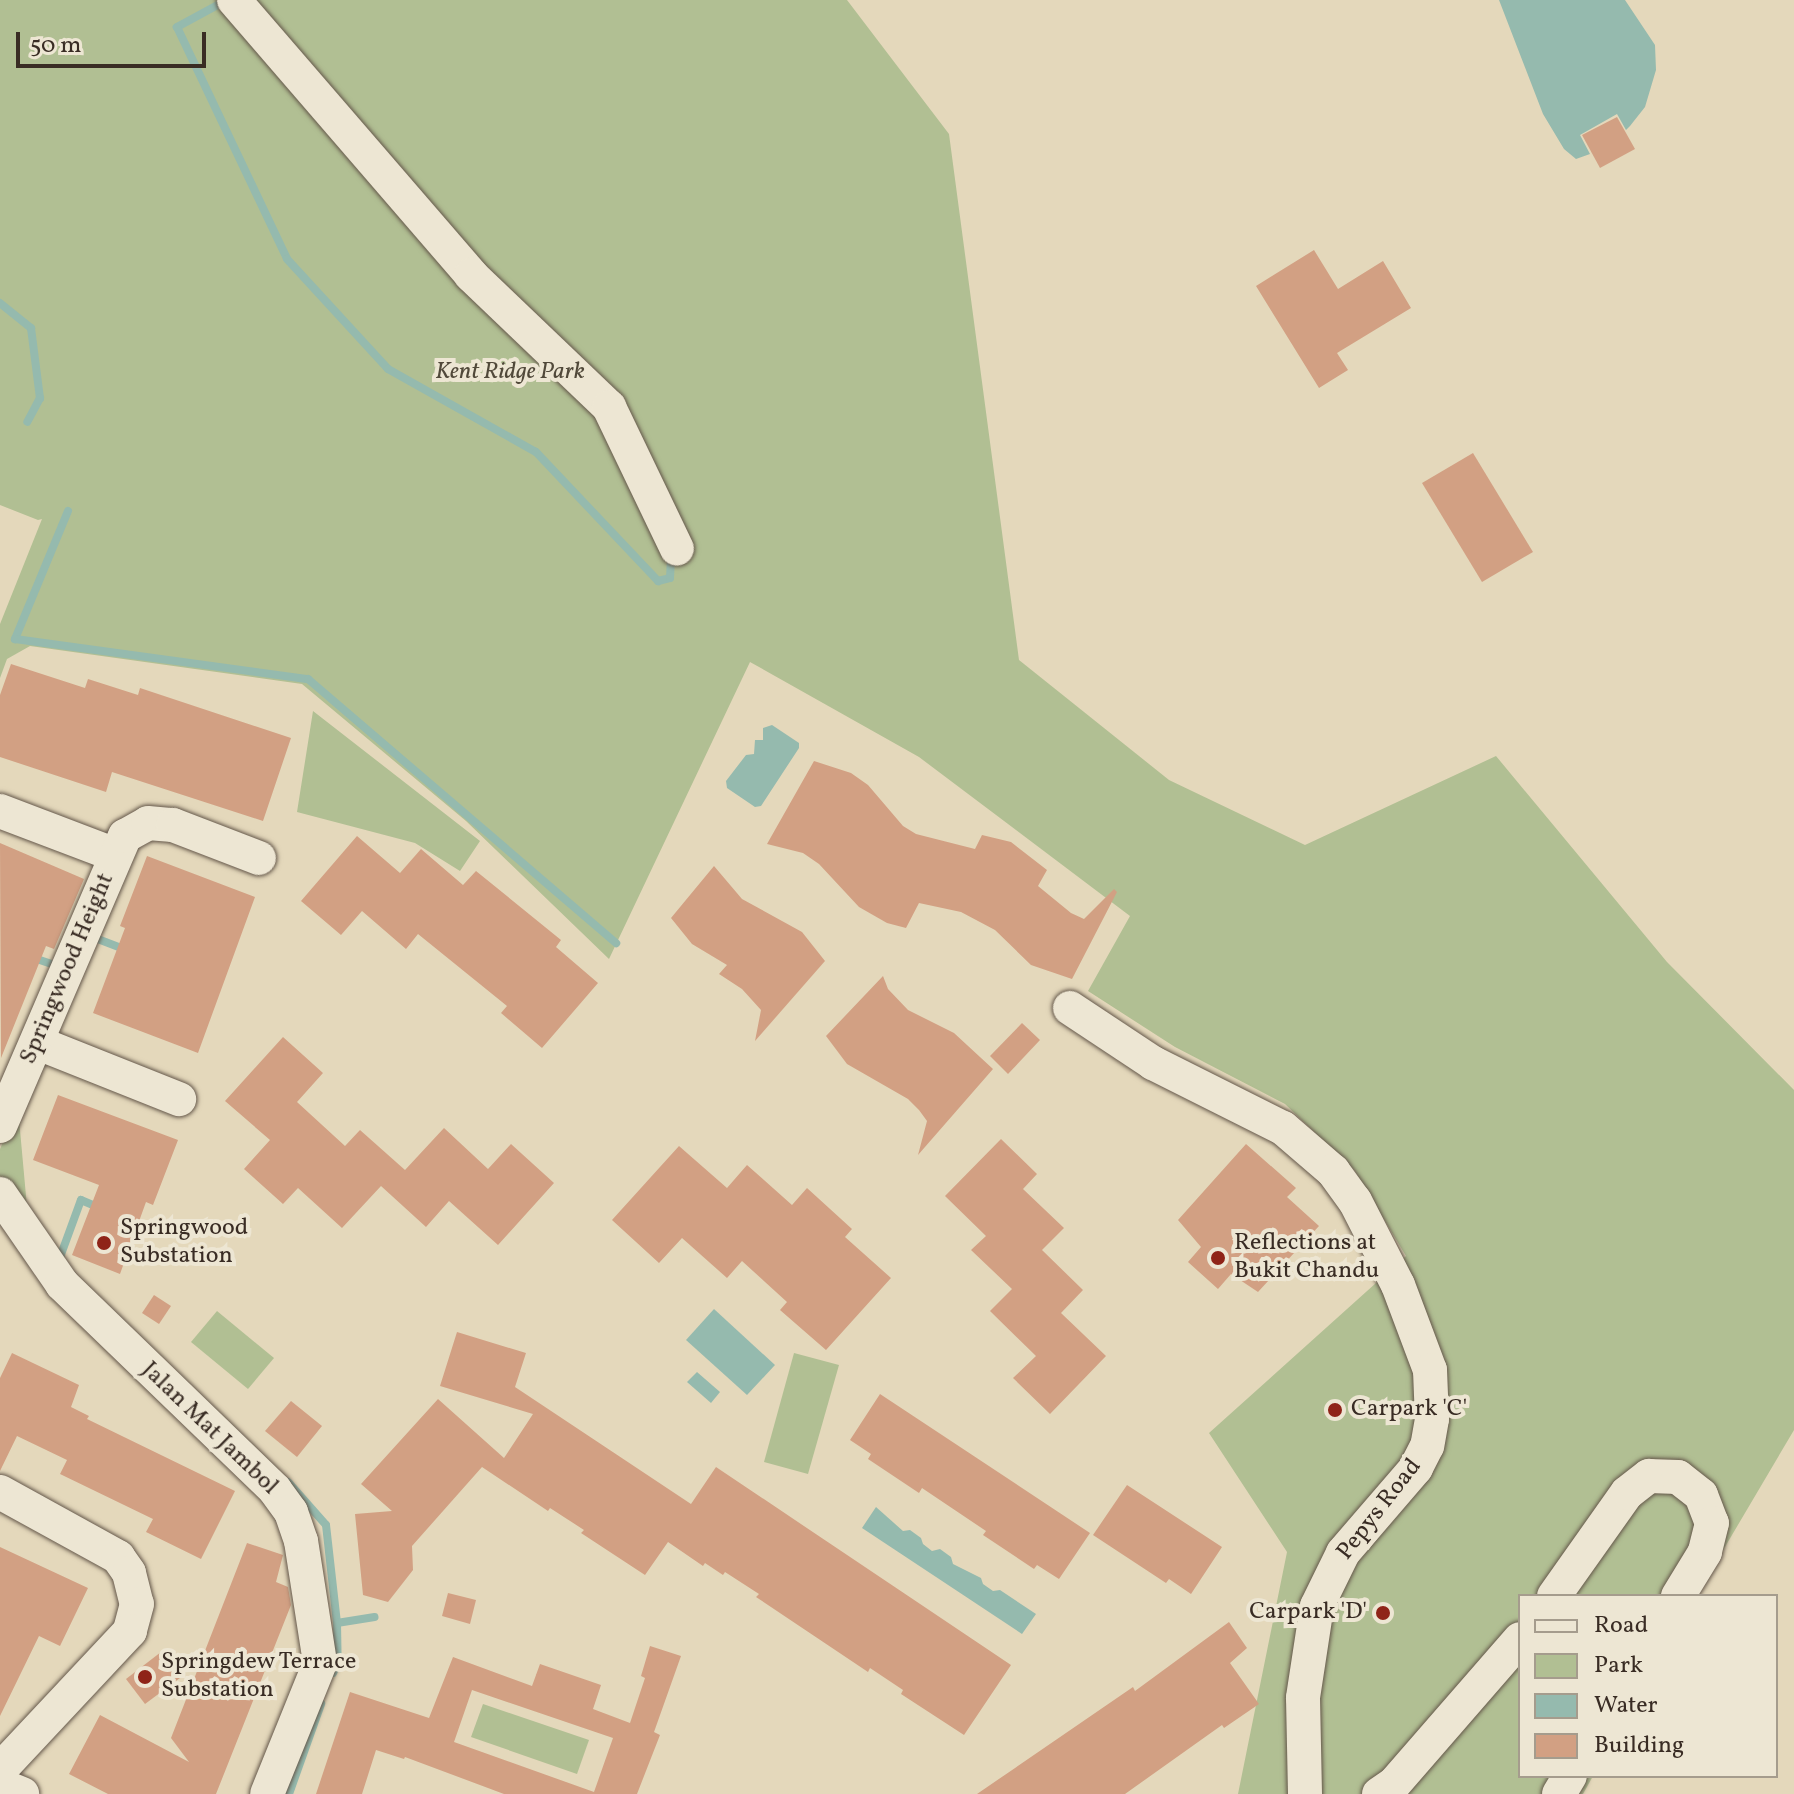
<!DOCTYPE html>
<style>
body{margin:0}
#map{position:relative;width:1794px;height:1794px;overflow:hidden;background:#e4d8bb;font-family:Vollkorn,serif}
div>[style]{position:absolute}
[style*='--x']{left:calc(var(--x)*1px);top:calc(var(--y)*1px);width:calc(var(--w)*1px);rotate:calc(var(--a)*1deg)}
.green>*{inset:0;background:#b1bf93}
.water>*{inset:0;background:#95baae}
.stream>*{height:8px;margin:-4px;padding:0 4px;transform-origin:4px;border-radius:4px;background:#95baae}
.building>*{inset:0;background:#d2a083}
.roads{filter:drop-shadow(0 0 2px #64574a) drop-shadow(0 0 2px #64574a)}
.minor>*{height:34px;margin:-17px;padding:0 17px;transform-origin:17px;border-radius:17px;background:#ede6d3}
.dots>*{width:22px;height:22px;translate:-50% -50%;box-sizing:border-box;border:4px solid #ede6d3;border-radius:50%}
span{translate:-50% -50%;white-space:nowrap;text-align:center;line-height:1.15;-webkit-text-stroke:8px #ede6d3;paint-order:stroke}
.park-label{font-size:24px;color:#51493a;font-style:italic}
.street-label{font-size:24px;color:#392c24}
.poi-label{font-size:24px;color:#392c24}
.left{translate:0 -50%;text-align:left}
.right{translate:-100% -50%;text-align:right}
.legend{position:absolute;left:1518px;top:1594px;width:260px;height:184px;box-sizing:border-box;background:#ede6d3;border:2px solid #a59c8d;margin:0;padding:10px 14px;list-style:none;font-size:24px;color:#392c24}
.legend li{display:flex;align-items:center;gap:16px;height:40px}
.legend b{width:40px;border:2px solid #a59c8d}
.scale{position:absolute;left:16px;top:32px;width:190px;height:36px;box-sizing:border-box;border:4px solid #392c24;border-top:0;padding-left:10px;font-size:24px;line-height:28px;white-space:nowrap;color:#392c24;-webkit-text-stroke:6px #ede6d3;paint-order:stroke}
</style>
<div id="map">
<div class="green">
<i style="clip-path:polygon(0 0,847px 0,949px 134px,1019px 660px,1169px 780px,1305px 845px,1496px 756px,1667px 962px,1794px 1090px,1794px 1430px,1696px 1596px,1520px 1596px,1520px 1776px,1593px 1776px,1583px 1794px,1238px 1794px,1287px 1552px,1209px 1433px,1406px 1256px,1355px 1171px,1285px 1104px,1175px 1047px,1088px 991px,1130px 916px,919px 757px,750px 662px,609px 959px,466px 821px,302px 684px,30px 646px,7px 659px,0 678px,0 624px,42px 519px,38px 520px,0 505px)"></i>
<i style="clip-path:polygon(313px 711px,480px 841px,460px 871px,415px 843px,297px 812px)"></i>
<i style="clip-path:polygon(18px 1108px,28px 1218px,0 1176px,0 1149px)"></i>
<i style="clip-path:polygon(217px 1311px,274px 1358px,248px 1389px,191px 1342px)"></i>
<i style="clip-path:polygon(794px 1353px,839px 1365px,808px 1474px,764px 1462px)"></i>
<i style="clip-path:polygon(483px 1704px,589px 1740px,577px 1774px,471px 1737px)"></i>
</div>
<div class="water">
<i style="clip-path:polygon(1499px 0,1625px 0,1655px 45px,1656px 70px,1645px 107px,1630px 126px,1626px 130px,1617px 114px,1580px 135px,1590px 154px,1576px 159px,1564px 149px,1543px 114px)"></i>
<i style="clip-path:polygon(772px 725px,799px 743px,799px 748px,761px 806px,755px 807px,727px 788px,726px 781px,746px 755px,754px 754px,755px 740px,763px 740px,763px 728px)"></i>
<i style="clip-path:polygon(714px 1309px,775px 1365px,747px 1395px,686px 1340px)"></i>
<i style="clip-path:polygon(697px 1372px,720px 1392px,711px 1403px,687px 1382px)"></i>
<i style="clip-path:polygon(876px 1507px,903px 1531px,910px 1530px,921px 1538px,923px 1544px,932px 1551px,940px 1549px,951px 1557px,953px 1564px,981px 1578px,983px 1584px,993px 1591px,1000px 1590px,1036px 1614px,1022px 1634px,862px 1528px)"></i>
</div>
<div class="stream">
<i style="--x:225;--y:1;--w:55;--a:151.6"></i>
<i style="--x:177;--y:27;--w:257;--a:64.6"></i>
<i style="--x:287;--y:259;--w:149;--a:47.4"></i>
<i style="--x:388;--y:369;--w:170;--a:29.3"></i>
<i style="--x:536;--y:452;--w:178;--a:46.6"></i>
<i style="--x:658;--y:581;--w:12;--a:-14"></i>
<i style="--x:670;--y:578;--w:22;--a:-87"></i>
<i style="--x:0;--y:303;--w:40;--a:39"></i>
<i style="--x:31;--y:328;--w:71;--a:82.7"></i>
<i style="--x:40;--y:398;--w:27;--a:118"></i>
<i style="--x:68;--y:511;--w:139;--a:112.5"></i>
<i style="--x:15;--y:639;--w:296;--a:7.8"></i>
<i style="--x:308;--y:679;--w:406;--a:40.6"></i>
<i style="--x:90;--y:936;--w:39;--a:21"></i>
<i style="--x:31;--y:957;--w:31;--a:19"></i>
<i style="--x:59;--y:1260;--w:64;--a:-69.9"></i>
<i style="--x:81;--y:1200;--w:23;--a:23"></i>
<i style="--x:288;--y:1482;--w:57;--a:48.5"></i>
<i style="--x:326;--y:1525;--w:99;--a:83.6"></i>
<i style="--x:337;--y:1623;--w:39;--a:89"></i>
<i style="--x:338;--y:1662;--w:12;--a:114"></i>
<i style="--x:337;--y:1623;--w:38;--a:-9"></i>
<i style="--x:289;--y:1794;--w:96;--a:-70.4"></i>
</div>
<div class="building">
<i style="clip-path:polygon(1617px 117px,1635px 149px,1600px 168px,1582px 135px)"></i>
<i style="clip-path:polygon(1314px 250px,1338px 289px,1383px 261px,1411px 308px,1337px 353px,1348px 370px,1319px 388px,1256px 286px)"></i>
<i style="clip-path:polygon(1473px 453px,1533px 552px,1482px 582px,1422px 483px)"></i>
<i style="clip-path:polygon(11px 664px,85px 688px,88px 679px,138px 695px,140px 688px,291px 738px,263px 821px,112px 772px,106px 792px,0 757px,0 695px)"></i>
<i style="clip-path:polygon(814px 761px,851px 773px,868px 785px,903px 826px,916px 834px,975px 849px,982px 835px,1011px 842px,1047px 870px,1038px 886px,1071px 913px,1084px 919px,1114px 889px,1117px 892px,1072px 979px,1031px 965px,995px 930px,961px 912px,919px 903px,906px 928px,887px 923px,859px 907px,819px 864px,803px 853px,767px 844px)"></i>
<i style="clip-path:polygon(357px 836px,400px 873px,421px 849px,463px 885px,476px 871px,561px 940px,556px 947px,598px 983px,542px 1048px,501px 1013px,507px 1006px,418px 934px,406px 949px,362px 911px,341px 935px,301px 901px)"></i>
<i style="clip-path:polygon(0 843px,84px 879px,54px 949px,46px 946px,1px 1058px)"></i>
<i style="clip-path:polygon(147px 856px,255px 897px,198px 1053px,93px 1013px,125px 928px,120px 926px)"></i>
<i style="clip-path:polygon(714px 866px,742px 899px,802px 932px,825px 961px,755px 1041px,761px 1010px,742px 989px,719px 974px,727px 965px,692px 944px,671px 918px)"></i>
<i style="clip-path:polygon(883px 976px,888px 989px,908px 1010px,954px 1033px,993px 1069px,918px 1155px,927px 1121px,919px 1110px,908px 1099px,847px 1064px,826px 1036px)"></i>
<i style="clip-path:polygon(1022px 1023px,1040px 1040px,1008px 1074px,990px 1056px)"></i>
<i style="clip-path:polygon(283px 1037px,323px 1073px,297px 1102px,345px 1146px,360px 1130px,405px 1170px,444px 1128px,488px 1169px,511px 1144px,554px 1183px,498px 1245px,449px 1201px,426px 1227px,381px 1186px,342px 1228px,298px 1188px,283px 1204px,244px 1169px,270px 1140px,225px 1101px)"></i>
<i style="clip-path:polygon(58px 1095px,178px 1140px,153px 1205px,146px 1202px,120px 1274px,72px 1255px,99px 1185px,33px 1160px)"></i>
<i style="clip-path:polygon(1001px 1139px,1037px 1174px,1023px 1189px,1064px 1228px,1042px 1250px,1083px 1290px,1061px 1313px,1106px 1356px,1050px 1414px,1013px 1378px,1036px 1356px,990px 1311px,1012px 1289px,971px 1250px,986px 1236px,945px 1196px)"></i>
<i style="clip-path:polygon(1246px 1144px,1296px 1188px,1287px 1197px,1319px 1226px,1258px 1292px,1231px 1274px,1218px 1289px,1188px 1262px,1201px 1247px,1178px 1220px)"></i>
<i style="clip-path:polygon(679px 1146px,727px 1188px,747px 1165px,792px 1205px,807px 1188px,852px 1229px,845px 1237px,891px 1278px,826px 1350px,780px 1310px,787px 1302px,742px 1261px,727px 1278px,682px 1238px,659px 1263px,612px 1220px)"></i>
<i style="clip-path:polygon(154px 1295px,171px 1306px,159px 1324px,142px 1313px)"></i>
<i style="clip-path:polygon(457px 1332px,526px 1353px,515px 1387px,691px 1504px,716px 1467px,1011px 1665px,964px 1735px,901px 1694px,903px 1690px,870px 1668px,868px 1672px,756px 1597px,759px 1594px,725px 1572px,723px 1575px,705px 1563px,703px 1566px,668px 1542px,645px 1575px,581px 1533px,584px 1530px,550px 1508px,548px 1511px,482px 1467px,412px 1546px,413px 1570px,388px 1602px,363px 1595px,355px 1514px,392px 1511px,361px 1484px,438px 1399px,504px 1458px,533px 1414px,440px 1386px)"></i>
<i style="clip-path:polygon(12px 1353px,79px 1385px,71px 1407px,89px 1416px,87px 1419px,235px 1491px,201px 1559px,146px 1532px,153px 1519px,60px 1474px,67px 1460px,17px 1436px,0 1471px,0 1378px)"></i>
<i style="clip-path:polygon(880px 1394px,1090px 1533px,1059px 1579px,1037px 1565px,1034px 1569px,983px 1535px,986px 1531px,922px 1488px,919px 1493px,868px 1459px,871px 1454px,850px 1440px)"></i>
<i style="clip-path:polygon(291px 1401px,322px 1426px,297px 1457px,265px 1431px)"></i>
<i style="clip-path:polygon(1127px 1485px,1222px 1547px,1191px 1594px,1169px 1579px,1166px 1583px,1093px 1535px)"></i>
<i style="clip-path:polygon(247px 1543px,283px 1555px,276px 1582px,288px 1587px,291px 1605px,216px 1794px,108px 1794px,69px 1774px,100px 1715px,189px 1762px,171px 1738px)"></i>
<i style="clip-path:polygon(0 1547px,88px 1588px,60px 1646px,39px 1636px,0 1716px)"></i>
<i style="clip-path:polygon(448px 1593px,476px 1600px,470px 1624px,442px 1616px)"></i>
<i style="clip-path:polygon(1229px 1622px,1247px 1648px,1230px 1663px,1259px 1704px,1224px 1728px,1222px 1725px,1125px 1794px,977px 1794px,1133px 1687px,1135px 1691px)"></i>
<i style="clip-path:polygon(evenodd,650px 1646px,681px 1656px,654px 1732px,660px 1735px,637px 1794px,504px 1794px,405px 1757px,404px 1759px,376px 1750px,362px 1794px,316px 1794px,350px 1692px,429px 1718px,453px 1657px,532px 1686px,540px 1664px,601px 1685px,593px 1709px,630px 1723px,645px 1678px,641px 1676px,650px 1646px,472px 1690px,613px 1738px,594px 1792px,454px 1742px,472px 1690px)"></i>
<i style="clip-path:polygon(161px 1652px,180px 1678px,145px 1704px,126px 1679px)"></i>
</div>
<div class="roads">
<div class="minor">
<i style="--x:234;--y:0;--w:363;--a:49.2"></i>
<i style="--x:471;--y:275;--w:191;--a:43.7"></i>
<i style="--x:609;--y:407;--w:157;--a:64.4"></i>
<i style="--x:0;--y:811;--w:124;--a:20.8"></i>
<i style="--x:1070;--y:1008;--w:100;--a:33.5"></i>
<i style="--x:1153;--y:1063;--w:145;--a:26.6"></i>
<i style="--x:1283;--y:1128;--w:66;--a:40.7"></i>
<i style="--x:1333;--y:1171;--w:37;--a:54"></i>
<i style="--x:1355;--y:1201;--w:94;--a:62.9"></i>
<i style="--x:1398;--y:1285;--w:91;--a:69.4"></i>
<i style="--x:1430;--y:1370;--w:49;--a:87.7"></i>
<i style="--x:1432;--y:1419;--w:27;--a:100"></i>
<i style="--x:1427;--y:1446;--w:25;--a:117"></i>
<i style="--x:1416;--y:1468;--w:112;--a:130.7"></i>
<i style="--x:1343;--y:1553;--w:59;--a:116.1"></i>
<i style="--x:1317;--y:1606;--w:93;--a:98.7"></i>
<i style="--x:1303;--y:1698;--w:96;--a:88.8"></i>
<i style="--x:38;--y:1043;--w:152;--a:21.7"></i>
<i style="--x:0;--y:1126;--w:316;--a:-66.7"></i>
<i style="--x:125;--y:836;--w:26;--a:-29"></i>
<i style="--x:148;--y:823;--w:25;--a:5"></i>
<i style="--x:173;--y:825;--w:92;--a:21"></i>
<i style="--x:0;--y:1194;--w:109;--a:55.4"></i>
<i style="--x:62;--y:1284;--w:296;--a:44"></i>
<i style="--x:275;--y:1490;--w:27;--a:54"></i>
<i style="--x:291;--y:1512;--w:31;--a:71"></i>
<i style="--x:301;--y:1541;--w:123;--a:81.1"></i>
<i style="--x:320;--y:1663;--w:141;--a:112"></i>
<i style="--x:0;--y:1492;--w:135;--a:28.8"></i>
<i style="--x:118;--y:1557;--w:19;--a:55"></i>
<i style="--x:129;--y:1573;--w:32;--a:76"></i>
<i style="--x:137;--y:1604;--w:28;--a:105"></i>
<i style="--x:130;--y:1631;--w:190;--a:133.1"></i>
<i style="--x:1554;--y:1596;--w:126;--a:-54.7"></i>
<i style="--x:1627;--y:1493;--w:28;--a:-38"></i>
<i style="--x:1649;--y:1476;--w:29;--a:2"></i>
<i style="--x:1678;--y:1477;--w:29;--a:38"></i>
<i style="--x:1701;--y:1495;--w:30;--a:69"></i>
<i style="--x:1712;--y:1523;--w:30;--a:104"></i>
<i style="--x:1705;--y:1552;--w:52;--a:121.5"></i>
<i style="--x:0;--y:1785;--w:24;--a:22"></i>
<i style="--x:1379;--y:1794;--w:18;--a:-34"></i>
<i style="--x:1394;--y:1784;--w:192;--a:-49"></i>
<i style="--x:1559;--y:1794;--w:21;--a:-59"></i>
</div>
</div>
<div class="dots">
<i style="left:104px;top:1243px;background:#8f2418"></i>
<i style="left:1218px;top:1258px;background:#8f2418"></i>
<i style="left:1335px;top:1410px;background:#8f2418"></i>
<i style="left:1383px;top:1613px;background:#8f2418"></i>
<i style="left:145px;top:1677px;background:#8f2418"></i>
</div>
<div class="park-label">
<span style="left:510px;top:373px">Kent Ridge Park</span>
</div>
<div class="street-label">
<span style="left:68px;top:969px;rotate:-67deg">Springwood Height</span>
<span style="left:209px;top:1429px;rotate:44deg">Jalan Mat Jambol</span>
<span style="left:1380px;top:1510px;rotate:-52deg">Pepys Road</span>
</div>
<div class="poi-label">
<span class="left" style="left:120px;top:1243px">Springwood<br>Substation</span>
<span class="left" style="left:1234px;top:1258px">Reflections at<br>Bukit Chandu</span>
<span class="left" style="left:1351px;top:1410px">Carpark 'C'</span>
<span class="right" style="left:1367px;top:1613px">Carpark 'D'</span>
<span class="left" style="left:161px;top:1677px">Springdew Terrace<br>Substation</span>
</div>
<ul class="legend">
<li><b style="height:10px;background:#ede6d3"></b>Road</li>
<li><b style="height:22px;background:#b1bf93"></b>Park</li>
<li><b style="height:22px;background:#95baae"></b>Water</li>
<li><b style="height:22px;background:#d2a083"></b>Building</li>
</ul>
<div class="scale">50 m</div>
</div>
